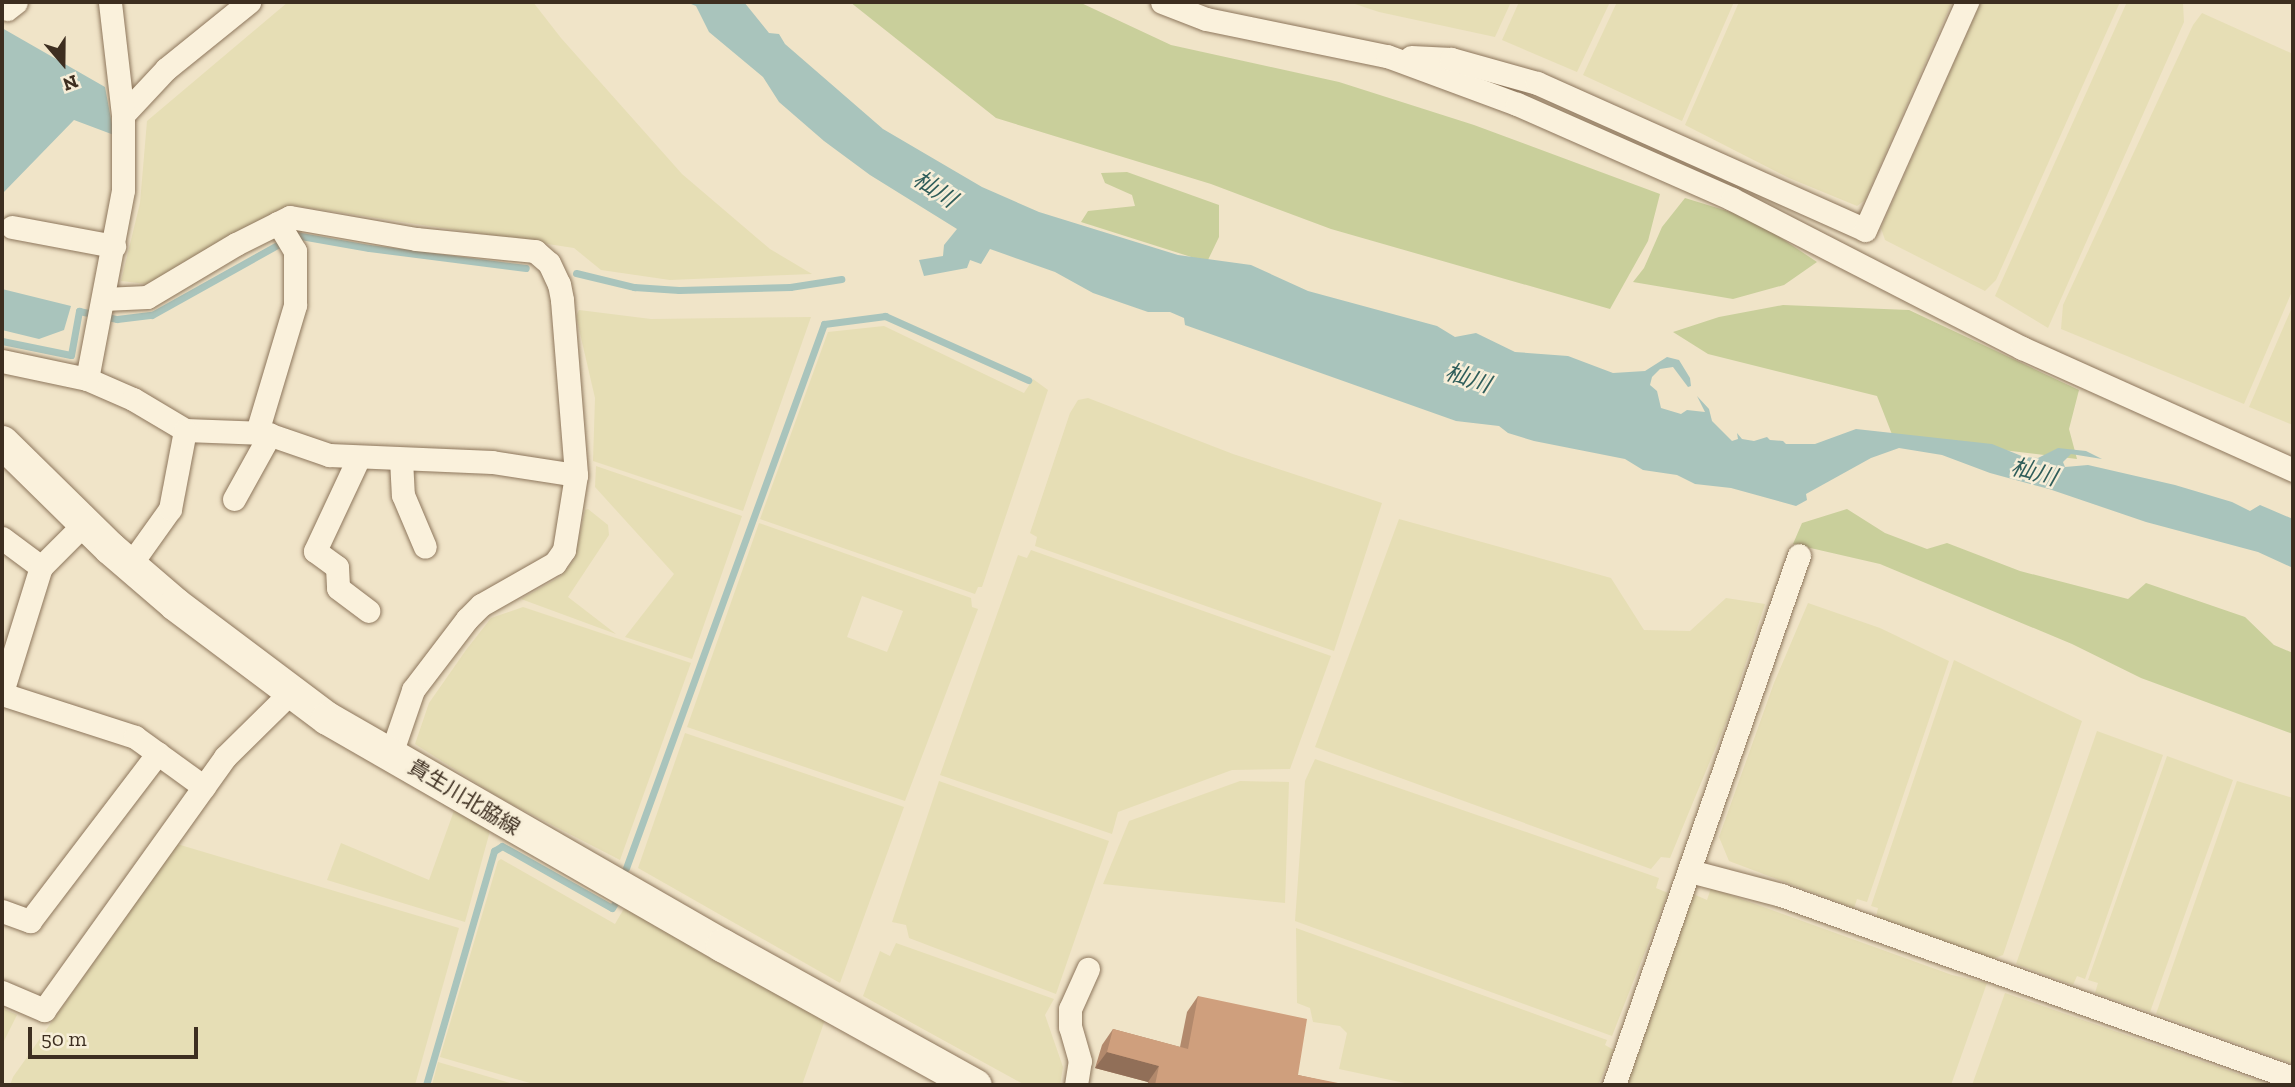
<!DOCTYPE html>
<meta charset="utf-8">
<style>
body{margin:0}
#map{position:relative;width:2295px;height:1087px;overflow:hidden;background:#f0e4c8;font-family:"Zilla Slab","Noto Sans JP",serif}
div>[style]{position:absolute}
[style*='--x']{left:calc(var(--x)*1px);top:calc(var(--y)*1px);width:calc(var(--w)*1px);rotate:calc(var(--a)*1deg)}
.farmland>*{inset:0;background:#e6deb5}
.green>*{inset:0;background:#c9cf9b}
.water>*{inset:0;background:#a9c4bc}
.stream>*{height:7px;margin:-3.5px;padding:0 3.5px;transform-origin:3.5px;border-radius:3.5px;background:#a9c4bc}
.roads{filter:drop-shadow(0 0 2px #8d765c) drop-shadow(0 0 2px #8d765c)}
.street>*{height:23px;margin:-11.5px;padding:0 11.5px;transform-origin:11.5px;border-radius:11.5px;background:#faf1dc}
.secondary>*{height:33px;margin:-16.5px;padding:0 16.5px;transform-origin:16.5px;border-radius:16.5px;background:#faf1dc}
.wall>*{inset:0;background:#b2896c}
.shaded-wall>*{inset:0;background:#916f58}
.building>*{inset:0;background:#cf9f7d}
span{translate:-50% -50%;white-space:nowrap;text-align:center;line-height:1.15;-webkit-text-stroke:5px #f7eed8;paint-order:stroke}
.street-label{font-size:21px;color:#3d2e20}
.water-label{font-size:23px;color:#2f5d5a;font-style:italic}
.frame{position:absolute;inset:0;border:4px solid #3d2e20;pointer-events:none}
.north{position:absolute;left:28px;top:28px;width:70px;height:70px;-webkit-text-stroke:5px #f7eed8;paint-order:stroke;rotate:160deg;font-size:19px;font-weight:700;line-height:28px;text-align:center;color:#3d2e20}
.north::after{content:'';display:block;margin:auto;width:24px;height:32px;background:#3d2e20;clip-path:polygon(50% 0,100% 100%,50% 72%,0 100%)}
.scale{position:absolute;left:28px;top:1027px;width:170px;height:32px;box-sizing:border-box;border:4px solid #3d2e20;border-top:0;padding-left:9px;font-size:21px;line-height:24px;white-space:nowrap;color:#3d2e20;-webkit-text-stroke:5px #f7eed8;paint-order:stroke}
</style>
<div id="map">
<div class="farmland">
<i style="clip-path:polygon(288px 2px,533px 2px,561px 38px,682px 174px,770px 249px,812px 274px,670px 280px,601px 270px,574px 248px,290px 205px,147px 284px,121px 281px,140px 203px,147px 121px)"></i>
<i style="clip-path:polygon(1349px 2px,1511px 2px,1495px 37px,1379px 12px)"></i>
<i style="clip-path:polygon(1519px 2px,1610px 2px,1577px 72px,1502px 40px)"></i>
<i style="clip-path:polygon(1617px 2px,1734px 2px,1682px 121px,1583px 75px)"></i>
<i style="clip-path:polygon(1739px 2px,1952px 2px,1865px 200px,1857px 206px,1789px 178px,1685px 125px)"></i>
<i style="clip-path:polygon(1981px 2px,2120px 2px,1996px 280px,1985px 291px,1885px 240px,1881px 228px)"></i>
<i style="clip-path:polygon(2127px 2px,2180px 2px,2183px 3px,2184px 22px,2048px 328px,1995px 296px)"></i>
<i style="clip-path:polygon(2202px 13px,2293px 54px,2293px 289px,2244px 404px,2061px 329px,2063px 305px,2193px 25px)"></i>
<i style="clip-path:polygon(2293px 305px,2293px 425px,2249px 407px)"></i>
<i style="clip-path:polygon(579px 310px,651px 319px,811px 317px,743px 511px,593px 461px,595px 398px,576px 316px)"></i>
<i style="clip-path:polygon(884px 326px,1024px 393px,1033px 379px,1048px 390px,982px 587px,978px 587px,975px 594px,760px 519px,828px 332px)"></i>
<i style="clip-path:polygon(1088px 398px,1233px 454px,1382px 503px,1334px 651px,1035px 546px,1037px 537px,1030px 533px,1070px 413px,1078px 400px)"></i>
<i style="clip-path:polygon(596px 466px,742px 516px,692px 659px,625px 637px,674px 574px,595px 487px)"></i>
<i style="clip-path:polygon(588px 509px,608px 525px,609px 535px,568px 597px,616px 634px,521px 599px,560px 577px,574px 560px,585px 510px)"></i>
<i style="clip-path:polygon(1399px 519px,1611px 578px,1644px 630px,1690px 631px,1726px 598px,1765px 604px,1727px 720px,1670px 858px,1661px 857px,1651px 869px,1315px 747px)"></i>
<i style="clip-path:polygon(evenodd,759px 523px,971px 598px,972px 607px,978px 609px,905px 801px,687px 727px,759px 523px,862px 596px,903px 611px,887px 652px,847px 637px,862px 596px)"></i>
<i style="clip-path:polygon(1031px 550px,1331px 656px,1290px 769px,1232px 770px,1118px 812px,1112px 834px,940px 775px,1018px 555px,1027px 558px)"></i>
<i style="clip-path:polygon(1808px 603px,1880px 628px,1949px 661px,1867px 902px,1857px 899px,1854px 908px,1729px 861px,1719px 837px,1774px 683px)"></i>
<i style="clip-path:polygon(523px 607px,691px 663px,620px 860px,500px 798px,415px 744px,429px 703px,466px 650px,491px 618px)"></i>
<i style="clip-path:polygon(1954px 660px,2082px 721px,2003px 955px,1992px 959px,1876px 917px,1878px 908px,1871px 906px)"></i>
<i style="clip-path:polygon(2097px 731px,2163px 755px,2085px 979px,2077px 976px,2073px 985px,2016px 964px)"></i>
<i style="clip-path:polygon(685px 733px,904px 807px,840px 983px,638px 868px)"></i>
<i style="clip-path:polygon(2167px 756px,2233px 780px,2150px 1012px,2095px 993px,2098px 983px,2088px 980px)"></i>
<i style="clip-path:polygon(1315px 759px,1659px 878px,1656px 888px,1668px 893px,1612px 1036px,1295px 921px,1305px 781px)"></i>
<i style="clip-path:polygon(939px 781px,1109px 841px,1056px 994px,909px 938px,906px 925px,892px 922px)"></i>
<i style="clip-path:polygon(1240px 781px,1289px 782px,1285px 903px,1103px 884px,1129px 821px)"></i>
<i style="clip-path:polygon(2237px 781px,2293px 798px,2293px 1064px,2156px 1014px)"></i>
<i style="clip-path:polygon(455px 808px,490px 831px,465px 922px,327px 880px,341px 843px,429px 880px)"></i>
<i style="clip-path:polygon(177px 844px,459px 928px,415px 1085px,10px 1085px,13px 1077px)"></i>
<i style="clip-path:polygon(501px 859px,615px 924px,626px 905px,826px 1017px,802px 1085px,537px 1085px,440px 1057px,498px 861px)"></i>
<i style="clip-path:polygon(1711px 888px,1952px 975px,1987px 983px,1951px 1085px,1624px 1085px,1691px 893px,1707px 900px)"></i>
<i style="clip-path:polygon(1296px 928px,1607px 1040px,1605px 1045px,1614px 1050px,1598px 1085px,1414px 1085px,1339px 1069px,1347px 1033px,1340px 1026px,1313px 1022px,1310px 1008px,1297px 1003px)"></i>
<i style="clip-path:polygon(896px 943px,1054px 999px,1045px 1015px,1063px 1067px,1060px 1085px,1025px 1085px,863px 996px,880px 951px,890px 956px)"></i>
<i style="clip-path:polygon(2005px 993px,2270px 1085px,1972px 1085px)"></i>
<i style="clip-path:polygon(2px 1008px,17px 1015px,2px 1045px)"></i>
<i style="clip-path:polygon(438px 1062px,517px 1085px,432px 1085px)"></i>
</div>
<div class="green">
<i style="clip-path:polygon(850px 2px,1079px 2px,1171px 45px,1339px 82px,1474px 125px,1660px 194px,1648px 241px,1610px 309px,1331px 229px,1211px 184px,996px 118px)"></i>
<i style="clip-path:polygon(1127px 172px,1219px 205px,1219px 237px,1207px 262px,1081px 222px,1088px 211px,1135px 206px,1132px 195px,1105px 183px,1101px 173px)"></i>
<i style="clip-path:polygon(1685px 198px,1737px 214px,1769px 230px,1817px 262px,1784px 285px,1733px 299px,1633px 282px,1644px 268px,1662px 227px)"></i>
<i style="clip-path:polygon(1783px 305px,1909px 310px,2079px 390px,2069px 429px,2077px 459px,1893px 437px,1877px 396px,1708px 354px,1673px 332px,1719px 317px)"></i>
<i style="clip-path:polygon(1847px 509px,1885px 533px,1927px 549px,1947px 543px,2020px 571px,2128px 599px,2146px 583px,2245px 617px,2274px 645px,2293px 653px,2293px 734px,2141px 678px,2072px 644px,1880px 564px,1793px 544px,1802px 523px)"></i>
</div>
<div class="water">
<i style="clip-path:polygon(686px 2px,744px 2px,769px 33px,779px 34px,785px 44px,883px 129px,982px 187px,1039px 212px,1178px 255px,1251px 265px,1308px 291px,1437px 326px,1455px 337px,1476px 333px,1515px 352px,1568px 356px,1613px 373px,1645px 371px,1667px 357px,1679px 360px,1690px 378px,1691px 386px,1688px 387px,1673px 367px,1660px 369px,1652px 377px,1650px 385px,1657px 391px,1661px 408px,1681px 414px,1687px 410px,1705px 412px,1697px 396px,1709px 409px,1712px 421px,1732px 441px,1738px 439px,1737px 433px,1742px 439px,1754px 441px,1767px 437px,1770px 440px,1783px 441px,1786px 444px,1815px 444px,1856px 429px,1992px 444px,2024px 457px,2038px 458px,2058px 448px,2086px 451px,2102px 459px,2071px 454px,2063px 462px,2065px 467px,2088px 465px,2175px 485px,2232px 502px,2250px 511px,2260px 505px,2293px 519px,2293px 568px,2258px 552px,2146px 522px,2049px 489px,1990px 473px,1942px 455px,1899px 448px,1871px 458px,1806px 494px,1807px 500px,1796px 506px,1731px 488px,1695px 484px,1677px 475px,1643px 470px,1625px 459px,1534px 441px,1508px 433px,1499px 426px,1456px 421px,1185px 325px,1184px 318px,1170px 312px,1148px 312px,1093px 293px,1055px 272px,990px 249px,981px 264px,970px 260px,967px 268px,924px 276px,919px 260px,943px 256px,944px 245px,957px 229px,870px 175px,824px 141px,779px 102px,763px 77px,709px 32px,696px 6px)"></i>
<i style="clip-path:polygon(2px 28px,105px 87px,114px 135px,74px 120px,2px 194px)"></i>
<i style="clip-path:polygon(2px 289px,71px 306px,64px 330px,39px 339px,2px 330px)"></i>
</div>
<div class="stream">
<i style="--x:576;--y:273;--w:60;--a:13.6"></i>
<i style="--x:634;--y:287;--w:45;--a:3.8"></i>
<i style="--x:679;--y:290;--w:111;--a:-1.5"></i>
<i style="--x:790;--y:287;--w:52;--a:-8.9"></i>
<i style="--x:2;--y:341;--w:70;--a:11.5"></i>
<i style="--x:71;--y:355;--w:45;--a:-79.7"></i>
<i style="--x:79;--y:311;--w:39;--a:12"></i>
<i style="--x:117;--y:319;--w:35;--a:-7"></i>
<i style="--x:152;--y:315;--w:164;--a:-29.2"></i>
<i style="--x:295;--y:235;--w:75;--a:10"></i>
<i style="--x:369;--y:248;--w:158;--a:7.3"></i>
<i style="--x:626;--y:868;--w:579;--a:-70"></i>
<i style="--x:824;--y:324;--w:62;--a:-7.5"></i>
<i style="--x:885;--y:316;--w:157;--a:24.1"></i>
<i style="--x:426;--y:1085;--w:244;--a:-73.8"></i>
<i style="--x:494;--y:851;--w:9;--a:-32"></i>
<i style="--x:502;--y:846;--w:126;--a:29.4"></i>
<i style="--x:612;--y:908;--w:6;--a:-59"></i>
</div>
<div class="roads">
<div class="street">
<i style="--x:1162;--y:2;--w:47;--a:21.1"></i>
<i style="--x:1206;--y:19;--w:185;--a:11.6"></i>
<i style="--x:1387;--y:56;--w:139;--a:20.3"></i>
<i style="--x:1517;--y:104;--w:235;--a:23.8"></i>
<i style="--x:1732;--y:199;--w:326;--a:27.2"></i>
<i style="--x:2022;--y:348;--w:297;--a:24.2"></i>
<i style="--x:7;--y:9;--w:11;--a:-38"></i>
<i style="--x:1411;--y:57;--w:40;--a:2.9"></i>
<i style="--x:1451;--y:59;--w:89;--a:15.6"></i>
<i style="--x:1537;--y:83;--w:359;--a:24.1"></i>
<i style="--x:1865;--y:230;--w:250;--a:-65.9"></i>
<i style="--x:123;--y:115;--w:63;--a:-46.9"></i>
<i style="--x:166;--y:69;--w:107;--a:-38.9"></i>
<i style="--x:12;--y:227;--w:104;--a:10.6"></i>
<i style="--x:104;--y:299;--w:43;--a:-2.7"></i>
<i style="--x:147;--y:297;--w:104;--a:-30.8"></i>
<i style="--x:236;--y:244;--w:60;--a:-26.6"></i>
<i style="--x:290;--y:217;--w:128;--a:9.9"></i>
<i style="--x:416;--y:239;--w:120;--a:5.8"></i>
<i style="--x:535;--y:251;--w:18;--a:41"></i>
<i style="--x:549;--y:263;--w:23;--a:65"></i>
<i style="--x:559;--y:284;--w:16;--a:79"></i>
<i style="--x:562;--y:300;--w:176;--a:85.4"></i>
<i style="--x:576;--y:475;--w:76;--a:99.1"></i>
<i style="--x:564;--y:550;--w:16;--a:125"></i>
<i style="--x:555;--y:563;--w:85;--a:150.4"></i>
<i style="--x:481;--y:605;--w:20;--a:135"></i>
<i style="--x:467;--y:619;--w:89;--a:127.3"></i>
<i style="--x:413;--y:690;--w:68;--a:109"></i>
<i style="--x:2;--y:361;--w:87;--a:12"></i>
<i style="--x:87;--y:379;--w:50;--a:23.5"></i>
<i style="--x:133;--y:399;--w:61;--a:30.8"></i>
<i style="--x:185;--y:430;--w:80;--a:2.1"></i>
<i style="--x:265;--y:433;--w:68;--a:19"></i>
<i style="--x:329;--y:455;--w:163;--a:2.5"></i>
<i style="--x:492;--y:462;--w:85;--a:8.8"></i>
<i style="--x:87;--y:379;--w:192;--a:-79.2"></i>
<i style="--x:123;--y:190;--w:75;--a:-90"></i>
<i style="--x:123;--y:115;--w:114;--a:-96.6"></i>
<i style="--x:257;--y:432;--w:133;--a:-73.3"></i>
<i style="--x:295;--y:305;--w:54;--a:-90"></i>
<i style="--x:295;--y:251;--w:33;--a:-121"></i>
<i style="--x:359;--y:457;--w:104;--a:115.1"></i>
<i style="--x:315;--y:551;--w:27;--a:36"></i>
<i style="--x:337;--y:567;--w:21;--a:87"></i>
<i style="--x:338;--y:588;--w:38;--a:37"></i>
<i style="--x:401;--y:459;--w:36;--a:87"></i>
<i style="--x:403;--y:495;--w:56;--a:67.1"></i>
<i style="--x:234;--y:499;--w:74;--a:-61"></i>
<i style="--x:2;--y:538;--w:49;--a:36.6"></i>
<i style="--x:130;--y:565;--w:69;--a:-54.5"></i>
<i style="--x:170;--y:509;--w:80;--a:-79.2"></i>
<i style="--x:2;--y:692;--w:131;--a:-72.7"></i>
<i style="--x:41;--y:567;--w:62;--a:-45"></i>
<i style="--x:2;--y:694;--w:140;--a:17.9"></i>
<i style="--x:135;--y:737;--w:85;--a:35.9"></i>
<i style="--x:1690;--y:871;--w:94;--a:14.8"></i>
<i style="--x:1781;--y:895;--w:544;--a:19.67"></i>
<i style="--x:2;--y:911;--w:30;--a:20"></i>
<i style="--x:30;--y:921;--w:211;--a:-52.7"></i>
<i style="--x:2;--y:992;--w:46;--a:23.2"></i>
<i style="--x:44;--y:1010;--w:311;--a:-54.4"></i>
<i style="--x:225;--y:757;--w:93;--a:-44.6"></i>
<i style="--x:1076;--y:1085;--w:24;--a:-81"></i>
<i style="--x:1080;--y:1061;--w:35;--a:-106"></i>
<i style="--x:1070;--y:1027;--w:18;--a:-90"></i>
<i style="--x:1070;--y:1009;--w:44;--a:-65.8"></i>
<i style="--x:1614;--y:1085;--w:561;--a:-70.76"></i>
</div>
<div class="secondary">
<i style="--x:2;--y:442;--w:151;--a:44.5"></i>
<i style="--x:110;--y:548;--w:86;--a:40.7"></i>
<i style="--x:175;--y:604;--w:190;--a:36.9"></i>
<i style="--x:327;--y:718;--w:456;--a:29.9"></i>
<i style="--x:722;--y:945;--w:289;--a:29"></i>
</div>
</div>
<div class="wall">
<i style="clip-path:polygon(1198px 996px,1298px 1075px,1343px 1085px,1147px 1085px,1148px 1082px,1095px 1068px,1102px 1045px,1113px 1029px,1180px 1047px,1187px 1012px)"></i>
</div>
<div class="shaded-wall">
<i style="clip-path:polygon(1107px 1052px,1159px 1066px,1148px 1082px,1095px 1068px)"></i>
</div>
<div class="building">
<i style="clip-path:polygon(1198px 996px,1307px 1019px,1298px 1075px,1343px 1084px,1343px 1085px,1155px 1085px,1159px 1066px,1107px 1052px,1113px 1029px,1188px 1049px)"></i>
</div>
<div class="street-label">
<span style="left:464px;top:797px;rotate:31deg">貴生川北脇線</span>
</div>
<div class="water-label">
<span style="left:935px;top:189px;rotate:33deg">杣川</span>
<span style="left:1468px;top:378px;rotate:18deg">杣川</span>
<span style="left:2034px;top:472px;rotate:15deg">杣川</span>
</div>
<div class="frame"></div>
<div class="north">N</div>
<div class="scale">50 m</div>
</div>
